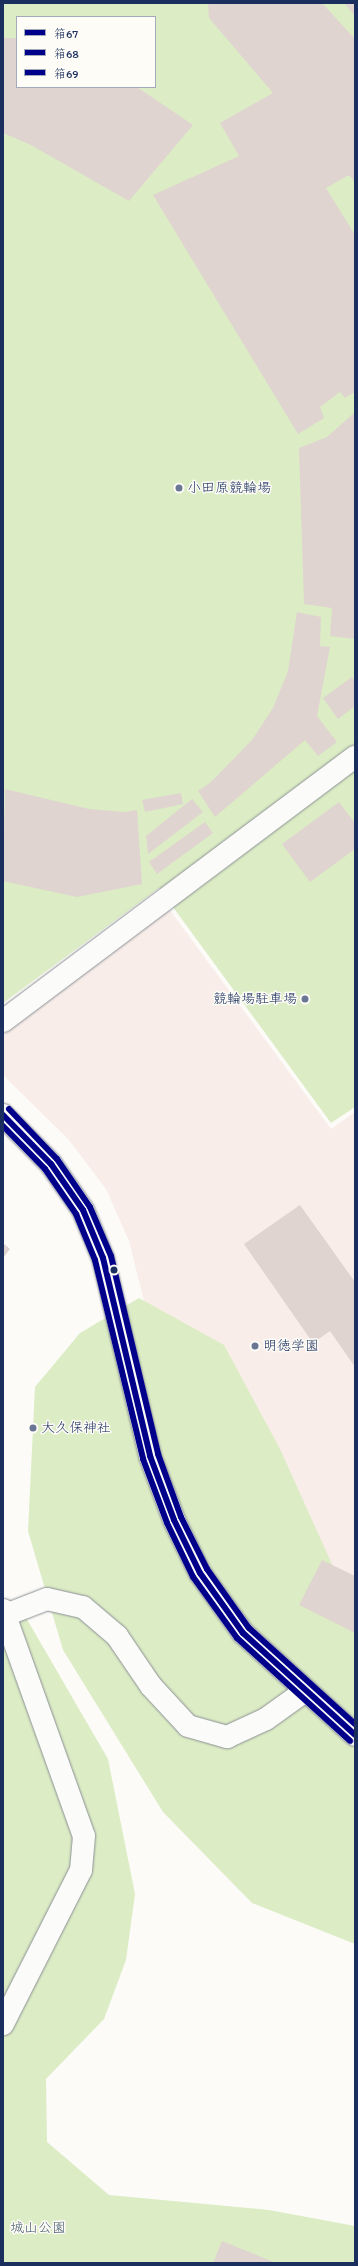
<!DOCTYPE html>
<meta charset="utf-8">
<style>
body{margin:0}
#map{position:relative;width:358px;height:2266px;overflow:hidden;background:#fcfbf8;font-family:Itim,"Klee One",sans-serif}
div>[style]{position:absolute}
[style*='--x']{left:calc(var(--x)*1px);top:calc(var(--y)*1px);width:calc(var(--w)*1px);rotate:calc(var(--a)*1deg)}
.built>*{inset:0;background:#f8ede8}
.green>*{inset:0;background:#dcecc4}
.building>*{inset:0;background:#dfd4d0}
.roads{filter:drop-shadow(0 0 1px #8c9097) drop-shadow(0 0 1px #8c9097)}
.minor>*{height:22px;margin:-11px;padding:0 11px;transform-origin:11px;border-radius:11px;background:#fbfbf9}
.tertiary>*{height:22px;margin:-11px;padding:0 11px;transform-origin:11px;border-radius:11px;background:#fbfbf9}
.bus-1>*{height:6px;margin:-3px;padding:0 3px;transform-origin:3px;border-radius:3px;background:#00008b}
.bus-2>*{height:6px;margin:-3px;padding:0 3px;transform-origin:3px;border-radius:3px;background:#00008b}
.bus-3>*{height:6px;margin:-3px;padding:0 3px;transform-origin:3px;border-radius:3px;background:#00008b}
.dots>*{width:11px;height:11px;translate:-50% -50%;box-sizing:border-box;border:2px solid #fdfcf7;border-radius:50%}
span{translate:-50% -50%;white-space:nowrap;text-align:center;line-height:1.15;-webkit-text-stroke:3px #fdfcf7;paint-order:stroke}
.poi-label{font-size:14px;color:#1b2f5e}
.left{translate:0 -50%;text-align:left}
.right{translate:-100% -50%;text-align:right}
.park-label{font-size:14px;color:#455b6d}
.frame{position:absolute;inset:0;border:4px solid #1b2f5e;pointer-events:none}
.legend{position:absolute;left:16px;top:16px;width:140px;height:72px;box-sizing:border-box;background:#fdfcf7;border:1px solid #a3aaba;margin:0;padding:5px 7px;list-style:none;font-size:12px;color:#1b2f5e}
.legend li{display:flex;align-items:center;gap:8px;height:20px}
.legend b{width:20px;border:1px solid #a3aaba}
</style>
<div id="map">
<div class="built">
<i style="clip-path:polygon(169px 909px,331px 1129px,355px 1112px,355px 1687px,181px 1451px,129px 1241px,106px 1189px,69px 1140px,3px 1075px,3px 1035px)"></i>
</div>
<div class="green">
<i style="clip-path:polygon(evenodd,3px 3px,355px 3px,355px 1107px,331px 1123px,159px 888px,3px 1003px,3px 3px,17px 17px,155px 17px,155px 87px,17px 87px,17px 17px)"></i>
<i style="clip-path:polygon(139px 1298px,224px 1345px,280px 1449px,335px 1571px,355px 1590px,355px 1944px,252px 1903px,163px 1812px,63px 1650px,28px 1531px,35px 1387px,80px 1333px)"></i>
<i style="clip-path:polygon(25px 1616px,108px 1759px,135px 1894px,126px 1960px,104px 2019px,46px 2079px,47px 2142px,109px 2195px,269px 2210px,355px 2226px,355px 2263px,3px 2263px,3px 1632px)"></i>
</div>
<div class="building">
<i style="clip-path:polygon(208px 3px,322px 3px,355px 39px,355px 182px,349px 175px,326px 188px,355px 235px,355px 392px,345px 398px,340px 392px,320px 407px,324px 418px,298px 434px,153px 195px,239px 156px,220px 123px,273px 93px,209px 18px)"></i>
<i style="clip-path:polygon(344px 3px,355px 3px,355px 16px)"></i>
<i style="clip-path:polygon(3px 38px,17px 38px,17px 87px,137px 87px,193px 125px,129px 201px,31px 145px,3px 133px)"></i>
<i style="clip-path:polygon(355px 412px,355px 639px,330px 636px,332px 608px,304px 604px,299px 448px,327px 437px)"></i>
<i style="clip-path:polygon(297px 612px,321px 617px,320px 646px,330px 647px,317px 716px,337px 742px,318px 756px,305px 740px,215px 817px,198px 791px,211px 782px,252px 740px,273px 708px,288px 671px)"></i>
<i style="clip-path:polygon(352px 677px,355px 682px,355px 706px,338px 719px,323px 698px)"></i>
<i style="clip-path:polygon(5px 789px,89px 809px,124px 812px,137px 810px,142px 884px,77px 897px,3px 881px)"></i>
<i style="clip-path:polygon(181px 793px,183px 804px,145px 812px,142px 800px)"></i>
<i style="clip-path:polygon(192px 799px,203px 812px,148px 854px,146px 836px)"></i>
<i style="clip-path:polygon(339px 802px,355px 823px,355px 849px,310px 882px,282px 844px)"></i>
<i style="clip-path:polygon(205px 822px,213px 833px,157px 874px,149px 862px)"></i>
<i style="clip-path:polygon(300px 1205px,355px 1282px,355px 1367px,330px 1331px,313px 1343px,244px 1244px)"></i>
<i style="clip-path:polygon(3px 1243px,10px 1249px,3px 1258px)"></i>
<i style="clip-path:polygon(322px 1560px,355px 1576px,355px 1633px,299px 1605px)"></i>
<i style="clip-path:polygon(222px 2241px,276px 2263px,213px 2263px)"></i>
</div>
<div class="roads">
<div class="minor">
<i style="--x:3;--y:1021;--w:440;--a:-36.9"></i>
<i style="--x:3;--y:1610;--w:240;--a:70.3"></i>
<i style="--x:84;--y:1836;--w:34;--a:95"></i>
<i style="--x:81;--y:1870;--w:173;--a:116.9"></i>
</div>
<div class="tertiary">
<i style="--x:3;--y:1115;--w:69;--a:45.6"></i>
<i style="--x:51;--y:1164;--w:56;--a:55.2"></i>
<i style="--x:83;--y:1210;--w:52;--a:67.4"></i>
<i style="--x:103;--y:1258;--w:204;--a:76.6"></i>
<i style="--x:150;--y:1456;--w:68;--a:69.4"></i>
<i style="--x:174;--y:1520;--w:59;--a:63.9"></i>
<i style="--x:200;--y:1573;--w:74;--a:54.4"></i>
<i style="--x:243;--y:1633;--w:151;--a:42.3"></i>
<i style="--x:3;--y:1616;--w:47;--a:-21.1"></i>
<i style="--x:47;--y:1599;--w:37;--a:13"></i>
<i style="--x:83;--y:1607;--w:45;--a:40.5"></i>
<i style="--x:117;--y:1636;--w:60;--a:55.8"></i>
<i style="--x:151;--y:1686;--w:54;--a:47.2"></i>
<i style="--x:188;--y:1726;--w:41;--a:15.8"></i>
<i style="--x:227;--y:1737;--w:43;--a:-24.8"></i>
<i style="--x:266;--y:1719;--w:48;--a:-35.7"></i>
</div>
</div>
<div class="bus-1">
<i style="--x:3;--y:1115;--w:69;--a:45.6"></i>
<i style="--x:51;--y:1164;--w:56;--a:55.2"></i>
<i style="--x:83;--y:1210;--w:52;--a:67.4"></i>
<i style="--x:103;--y:1258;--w:204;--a:76.6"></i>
<i style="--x:150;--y:1456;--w:68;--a:69.4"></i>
<i style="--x:174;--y:1520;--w:59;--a:63.9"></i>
<i style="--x:200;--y:1573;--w:74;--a:54.4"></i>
<i style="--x:243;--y:1633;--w:151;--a:42.3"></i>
</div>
<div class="bus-2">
<i style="--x:3;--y:1126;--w:60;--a:45.7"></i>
<i style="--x:45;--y:1169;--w:55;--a:55.4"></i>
<i style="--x:76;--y:1214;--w:50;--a:67.6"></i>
<i style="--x:95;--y:1260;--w:205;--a:76.4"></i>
<i style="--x:143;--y:1459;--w:68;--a:69.4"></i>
<i style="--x:167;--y:1523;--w:60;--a:64.3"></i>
<i style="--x:193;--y:1577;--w:75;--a:54.2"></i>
<i style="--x:237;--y:1638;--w:153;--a:42.3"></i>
</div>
<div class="bus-3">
<i style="--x:9;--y:1109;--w:69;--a:46.2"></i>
<i style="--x:57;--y:1159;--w:58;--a:55.5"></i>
<i style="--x:90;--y:1207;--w:53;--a:66.8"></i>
<i style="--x:111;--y:1256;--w:204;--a:76.6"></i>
<i style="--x:158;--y:1454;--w:67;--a:69.9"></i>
<i style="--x:181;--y:1517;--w:58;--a:63.4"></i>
<i style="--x:207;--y:1569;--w:72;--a:54.6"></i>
<i style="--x:249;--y:1628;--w:143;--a:42.2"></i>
</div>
<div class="dots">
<i style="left:179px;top:488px;background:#6a7694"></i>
<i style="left:305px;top:999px;background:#6a7694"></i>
<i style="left:114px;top:1270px;background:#1b2f5e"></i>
<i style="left:255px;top:1346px;background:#6a7694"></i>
<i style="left:33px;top:1428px;background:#6a7694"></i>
</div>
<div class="poi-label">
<span class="left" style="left:187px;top:488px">小田原競輪場</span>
<span class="right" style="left:297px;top:999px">競輪場駐車場</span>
<span class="left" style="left:263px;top:1346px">明徳学園</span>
<span class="left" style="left:41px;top:1428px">大久保神社</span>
</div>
<div class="park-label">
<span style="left:38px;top:2228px">城山公園</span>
</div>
<div class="frame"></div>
<ul class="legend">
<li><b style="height:5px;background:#00008b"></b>箱67</li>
<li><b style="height:5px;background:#00008b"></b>箱68</li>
<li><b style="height:5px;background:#00008b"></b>箱69</li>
</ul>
</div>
